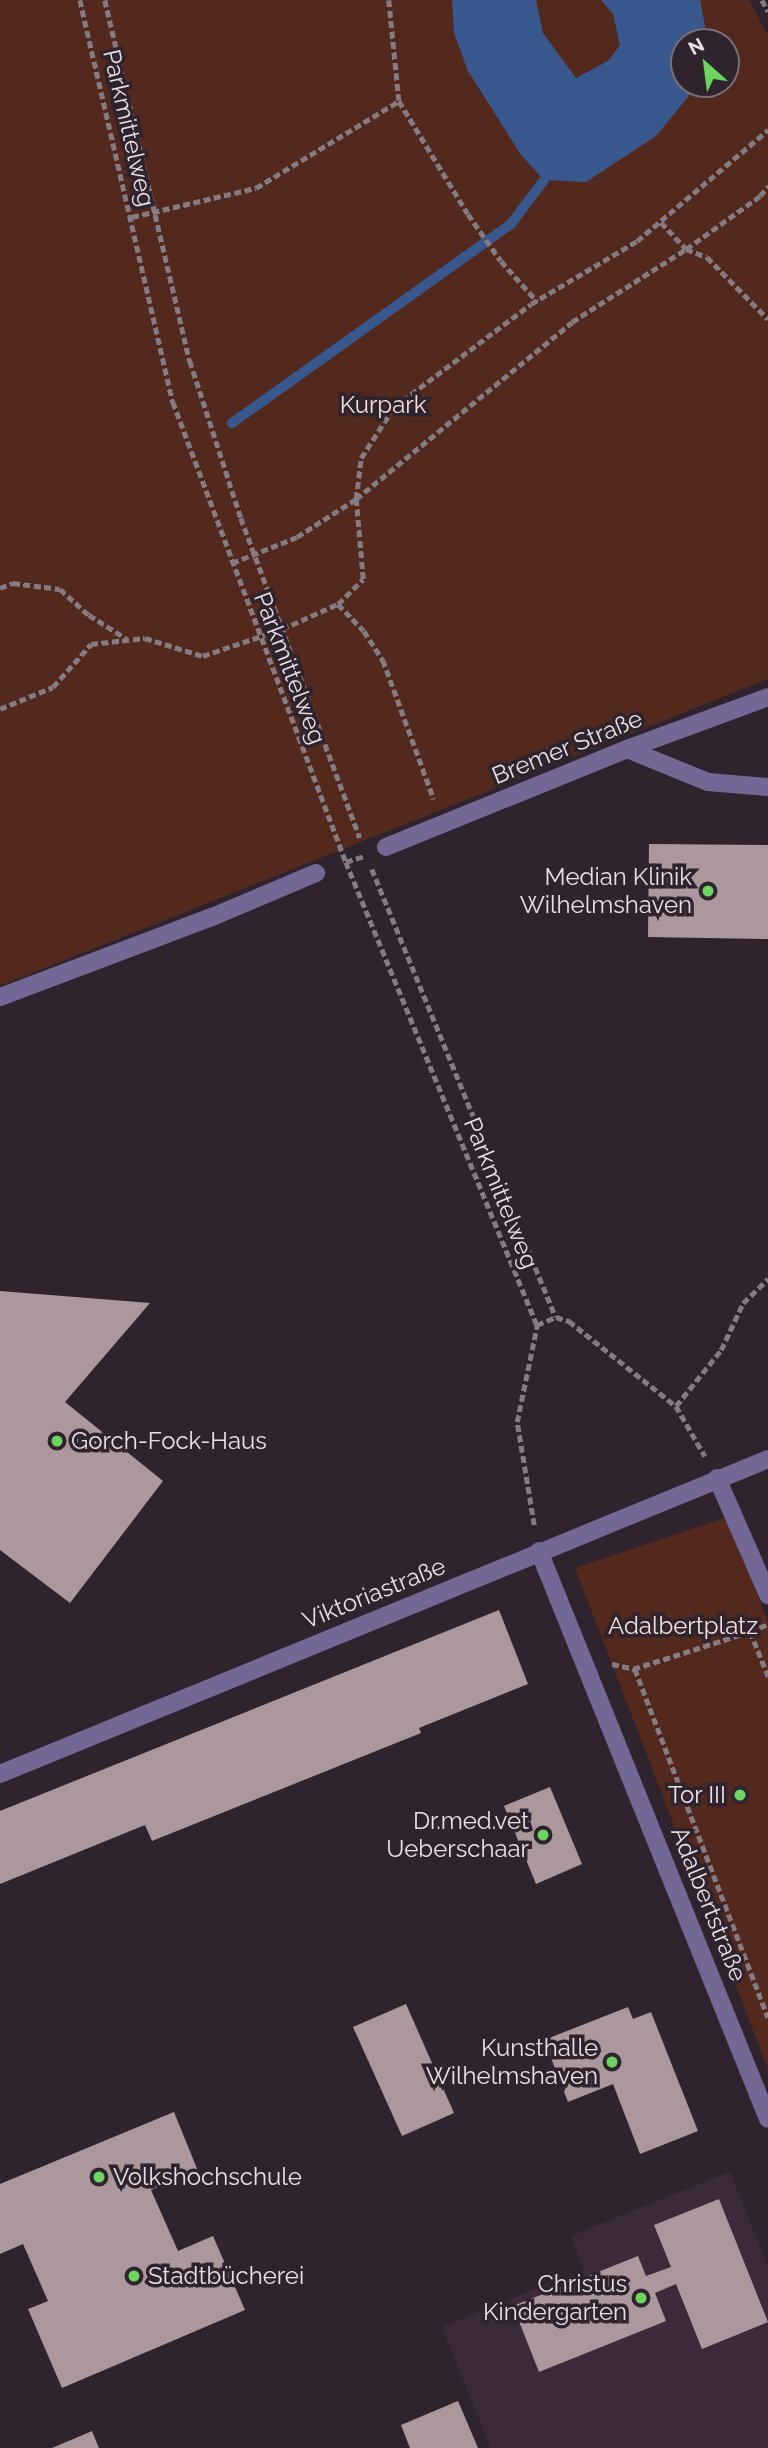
<!DOCTYPE html>
<meta charset="utf-8">
<style>
body{margin:0}
#map{position:relative;width:768px;height:2448px;overflow:hidden;background:#2f242e;font-family:Raleway,sans-serif}
div>[style]{position:absolute}
[style*='--x']{left:calc(var(--x)*1px);top:calc(var(--y)*1px);width:calc(var(--w)*1px);rotate:calc(var(--a)*1deg)}
.built>*{inset:0;background:#3b2b3a}
.green>*{inset:0;background:#52291c}
.water>*{inset:0;background:#38588e}
.stream>*{height:10px;margin:-5px;padding:0 5px;transform-origin:5px;border-radius:5px;background:#38588e}
.building>*{inset:0;background:#ab989c}
.path>*{height:4.5px;margin-top:-2.25px;transform-origin:0;background:repeating-linear-gradient(90deg,#847b83 0 7px,transparent 0 10.5px)}
.minor>*{height:18px;margin:-9px;padding:0 9px;transform-origin:9px;border-radius:9px;background:#736895}
.dots>*{width:19px;height:19px;translate:-50% -50%;box-sizing:border-box;border:4px solid #2f242e;border-radius:50%}
span{translate:-50% -50%;white-space:nowrap;text-align:center;line-height:1.15;-webkit-text-stroke:7px #2f242e;paint-order:stroke}
.street-label{font-size:24px;color:#e7e0e6}
.park-label{font-size:24px;color:#f4dfd9}
.poi-label{font-size:24px;color:#e7e0e6}
.right{translate:-100% -50%;text-align:right}
.left{translate:0 -50%;text-align:left}
.north{position:absolute;left:670px;top:28px;width:70px;height:70px;box-sizing:border-box;background:#2f242e;border:2px solid #796f78;border-radius:50%;rotate:332deg;font-size:19px;font-weight:700;line-height:28px;text-align:center;color:#e7e0e6}
.north::after{content:'';display:block;margin:auto;width:24px;height:32px;background:#6dd361;clip-path:polygon(50% 0,100% 100%,50% 72%,0 100%)}
</style>
<div id="map">
<div class="built">
<i style="clip-path:polygon(730px 2172px,768px 2267px,768px 2448px,491px 2448px,442px 2327px,584px 2269px,571px 2236px)"></i>
</div>
<div class="green">
<i style="clip-path:polygon(evenodd,0 0,749px 0,768px 35px,768px 679px,0 986px,0 0,684px 42px,726px 42px,726px 84px,684px 84px,684px 42px)"></i>
<i style="clip-path:polygon(727px 1517px,768px 1622px,768px 2069px,575px 1568px)"></i>
</div>
<div class="water">
<i style="clip-path:polygon(452px 0,536px 0,543px 33px,576px 78px,608px 61px,620px 45px,613px 14px,601px 0,700px 0,708px 42px,684px 42px,684px 84px,693px 84px,688px 97px,656px 136px,586px 182px,544px 180px,521px 155px,468px 71px,454px 33px)"></i>
</div>
<div class="stream">
<i style="--x:232;--y:423;--w:343;--a:-35.5"></i>
<i style="--x:511;--y:224;--w:55;--a:-53.1"></i>
</div>
<div class="building">
<i style="clip-path:polygon(649px 844px,768px 845px,768px 939px,648px 937px)"></i>
<i style="clip-path:polygon(0 1291px,150px 1303px,65px 1402px,163px 1481px,70px 1603px,0 1550px)"></i>
<i style="clip-path:polygon(499px 1610px,528px 1684px,419px 1728px,421px 1733px,152px 1841px,145px 1825px,0 1884px,0 1811px)"></i>
<i style="clip-path:polygon(550px 1787px,582px 1864px,536px 1884px,504px 1806px)"></i>
<i style="clip-path:polygon(406px 2004px,454px 2113px,402px 2136px,353px 2027px)"></i>
<i style="clip-path:polygon(628px 2007px,633px 2019px,651px 2012px,698px 2131px,640px 2154px,613px 2084px,568px 2102px,544px 2040px)"></i>
<i style="clip-path:polygon(174px 2112px,198px 2171px,151px 2190px,178px 2251px,213px 2236px,245px 2310px,62px 2388px,28px 2309px,48px 2301px,23px 2244px,0 2254px,0 2184px)"></i>
<i style="clip-path:polygon(719px 2199px,768px 2322px,702px 2349px,676px 2284px,655px 2293px,666px 2321px,539px 2372px,513px 2306px,638px 2256px,646px 2276px,671px 2267px,654px 2225px)"></i>
<i style="clip-path:polygon(458px 2401px,478px 2448px,410px 2448px,401px 2425px)"></i>
<i style="clip-path:polygon(92px 2431px,99px 2448px,52px 2448px)"></i>
</div>
<div class="path">
<i style="--x:80;--y:0;--w:413;--a:77"></i>
<i style="--x:173;--y:402;--w:491;--a:69.4"></i>
<i style="--x:346;--y:862;--w:501;--a:67.58"></i>
<i style="--x:105;--y:0;--w:371;--a:76.8"></i>
<i style="--x:190;--y:361;--w:165;--a:72"></i>
<i style="--x:241;--y:518;--w:341;--a:69.6"></i>
<i style="--x:389;--y:0;--w:101;--a:84.3"></i>
<i style="--x:762;--y:0;--w:13;--a:61"></i>
<i style="--x:132;--y:217;--w:127;--a:-13.2"></i>
<i style="--x:256;--y:188;--w:167;--a:-31.3"></i>
<i style="--x:399;--y:101;--w:132;--a:58.6"></i>
<i style="--x:468;--y:214;--w:57;--a:54.9"></i>
<i style="--x:501;--y:261;--w:54;--a:48"></i>
<i style="--x:661;--y:222;--w:37;--a:47"></i>
<i style="--x:686;--y:249;--w:22;--a:21"></i>
<i style="--x:707;--y:257;--w:87;--a:45.5"></i>
<i style="--x:232;--y:563;--w:70;--a:-21.8"></i>
<i style="--x:297;--y:537;--w:70;--a:-32.8"></i>
<i style="--x:356;--y:499;--w:279;--a:-39.3"></i>
<i style="--x:572;--y:322;--w:135;--a:-32.6"></i>
<i style="--x:686;--y:249;--w:91;--a:-35.6"></i>
<i style="--x:760;--y:196;--w:13;--a:-51"></i>
<i style="--x:0;--y:588;--w:14;--a:-21"></i>
<i style="--x:13;--y:583;--w:47;--a:7.3"></i>
<i style="--x:60;--y:589;--w:39;--a:42"></i>
<i style="--x:89;--y:615;--w:45;--a:32.3"></i>
<i style="--x:338;--y:604;--w:37;--a:46"></i>
<i style="--x:364;--y:631;--w:35;--a:57"></i>
<i style="--x:383;--y:660;--w:148;--a:69.9"></i>
<i style="--x:0;--y:709;--w:57;--a:-22.5"></i>
<i style="--x:53;--y:687;--w:57;--a:-48.5"></i>
<i style="--x:91;--y:644;--w:54;--a:-6.3"></i>
<i style="--x:145;--y:638;--w:61;--a:17.2"></i>
<i style="--x:203;--y:656;--w:83;--a:-18.9"></i>
<i style="--x:282;--y:629;--w:61;--a:-24.1"></i>
<i style="--x:338;--y:604;--w:35;--a:-45"></i>
<i style="--x:363;--y:579;--w:80;--a:-95"></i>
<i style="--x:356;--y:499;--w:41;--a:-83"></i>
<i style="--x:361;--y:458;--w:61;--a:-57.1"></i>
<i style="--x:394;--y:407;--w:171;--a:-36.9"></i>
<i style="--x:531;--y:304;--w:123;--a:-30.7"></i>
<i style="--x:637;--y:241;--w:172;--a:-40.3"></i>
<i style="--x:346;--y:862;--w:19;--a:-18"></i>
<i style="--x:372;--y:869;--w:484;--a:67.7"></i>
<i style="--x:676;--y:1406;--w:72;--a:-51.2"></i>
<i style="--x:721;--y:1350;--w:52;--a:-64.9"></i>
<i style="--x:743;--y:1303;--w:35;--a:-44"></i>
<i style="--x:534;--y:1525;--w:104;--a:-99.4"></i>
<i style="--x:517;--y:1422;--w:99;--a:-78.3"></i>
<i style="--x:537;--y:1325;--w:21;--a:-23"></i>
<i style="--x:556;--y:1317;--w:14;--a:17"></i>
<i style="--x:569;--y:1321;--w:137;--a:38.5"></i>
<i style="--x:676;--y:1406;--w:58;--a:59.9"></i>
<i style="--x:750;--y:1632;--w:20;--a:-24"></i>
<i style="--x:612;--y:1664;--w:24;--a:12"></i>
<i style="--x:768;--y:1677;--w:48;--a:-111.8"></i>
<i style="--x:750;--y:1632;--w:121;--a:162.2"></i>
<i style="--x:635;--y:1669;--w:373;--a:69.1"></i>
</div>
<div class="minor">
<i style="--x:627;--y:749;--w:87;--a:22.2"></i>
<i style="--x:708;--y:782;--w:60;--a:4.8"></i>
<i style="--x:386;--y:847;--w:260;--a:-22.1"></i>
<i style="--x:627;--y:749;--w:150;--a:-20.2"></i>
<i style="--x:0;--y:997;--w:227;--a:-20.7"></i>
<i style="--x:212;--y:917;--w:113;--a:-22.9"></i>
<i style="--x:717;--y:1478;--w:128;--a:66.4"></i>
<i style="--x:539;--y:1551;--w:612;--a:68.04"></i>
<i style="--x:0;--y:1774;--w:830;--a:-22.3"></i>
</div>
<div class="dots">
<i style="left:708px;top:891px;background:#6dd361"></i>
<i style="left:57px;top:1441px;background:#6dd361"></i>
<i style="left:740px;top:1795px;background:#6dd361"></i>
<i style="left:543px;top:1835px;background:#6dd361"></i>
<i style="left:612px;top:2062px;background:#6dd361"></i>
<i style="left:99px;top:2177px;background:#6dd361"></i>
<i style="left:134px;top:2276px;background:#6dd361"></i>
<i style="left:641px;top:2298px;background:#6dd361"></i>
</div>
<div class="street-label">
<span style="left:129px;top:128px;rotate:77deg">Parkmittelweg</span>
<span style="left:290px;top:668px;rotate:69deg">Parkmittelweg</span>
<span style="left:567px;top:747px;rotate:-22deg">Bremer Straße</span>
<span style="left:501px;top:1193px;rotate:68deg">Parkmittelweg</span>
<span style="left:374px;top:1593px;rotate:-22deg">Viktoriastraße</span>
<span style="left:709px;top:1904px;rotate:68deg">Adalbertstraße</span>
</div>
<div class="park-label">
<span style="left:383px;top:405px">Kurpark</span>
<span style="left:683px;top:1626px">Adalbertplatz</span>
</div>
<div class="poi-label">
<span class="right" style="left:692px;top:891px">Median Klinik<br>Wilhelmshaven</span>
<span class="left" style="left:71px;top:1441px">Gorch-Fock-Haus</span>
<span class="right" style="left:726px;top:1795px">Tor III</span>
<span class="right" style="left:529px;top:1835px">Dr.med.vet<br>Ueberschaar</span>
<span class="right" style="left:598px;top:2062px">Kunsthalle<br>Wilhelmshaven</span>
<span class="left" style="left:113px;top:2177px">Volkshochschule</span>
<span class="left" style="left:148px;top:2276px">Stadtbücherei</span>
<span class="right" style="left:627px;top:2298px">Christus<br>Kindergarten</span>
</div>
<div class="north">N</div>
</div>
